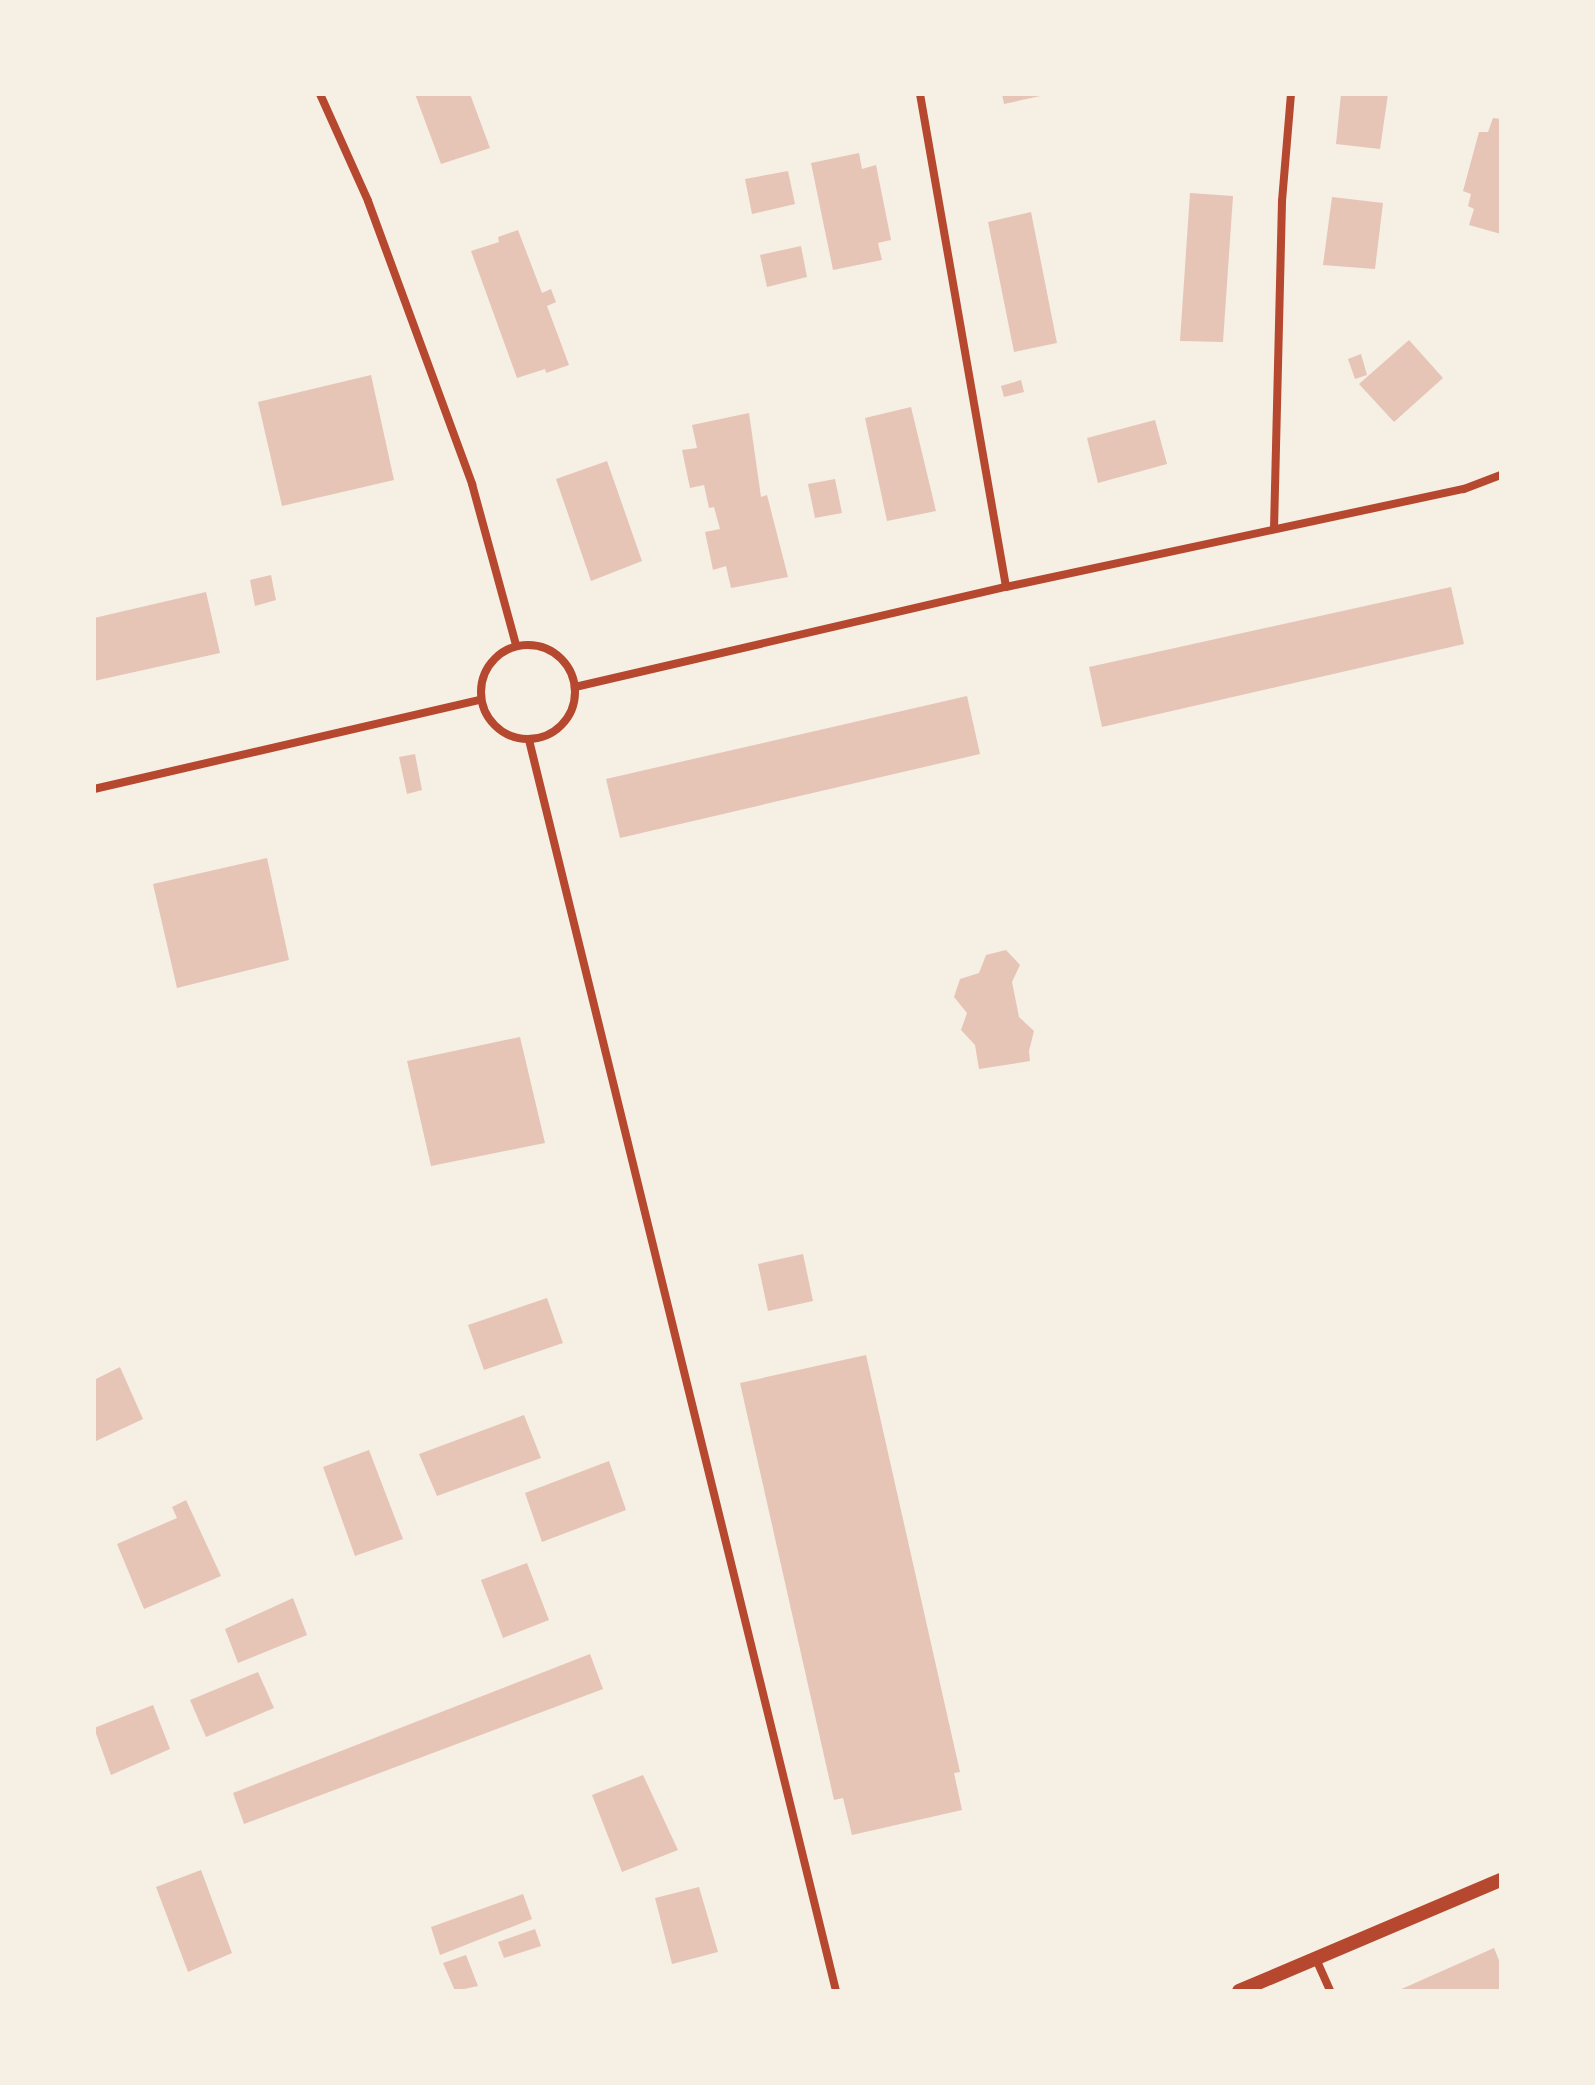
<!DOCTYPE html>
<style>
body{margin:0}
#map{position:relative;width:1595px;height:2085px;overflow:hidden;background:#f6efe4;font-family:"Public Sans",sans-serif}
div>[style]{position:absolute}
[style*='--x']{left:calc(var(--x)*1px);top:calc(var(--y)*1px);width:calc(var(--w)*1px);rotate:calc(var(--a)*1deg)}
.building>*{inset:0;background:#e6c5b7}
.minor>*{height:8px;margin:-4px;padding:0 4px;transform-origin:4px;border-radius:4px;background:#b5482f}
.minor>.ring{margin:-4px;padding:0;box-sizing:content-box;background:none;border:8px solid #b5482f;border-radius:50%}
.tertiary>*{height:14px;margin:-7px;padding:0 7px;transform-origin:7px;border-radius:7px;background:#b5482f}
span{translate:-50% -50%;white-space:nowrap;text-align:center;line-height:1.15;-webkit-text-stroke:8px #f6efe4;paint-order:stroke}
.frame{position:absolute;inset:0;border:96px solid #f6efe4;pointer-events:none}
</style>
<div id="map">
<div class="building">
<i style="clip-path:polygon(415px 94px,470px 94px,490px 148px,441px 164px)"></i>
<i style="clip-path:polygon(1002px 94px,1045px 94px,1045px 95px,1004px 104px)"></i>
<i style="clip-path:polygon(1341px 94px,1388px 94px,1380px 149px,1336px 144px)"></i>
<i style="clip-path:polygon(1493px 118px,1501px 119px,1501px 234px,1469px 225px,1474px 209px,1468px 206px,1471px 194px,1463px 191px,1479px 132px,1488px 132px)"></i>
<i style="clip-path:polygon(859px 153px,862px 169px,876px 165px,891px 240px,878px 243px,882px 260px,833px 270px,811px 163px)"></i>
<i style="clip-path:polygon(788px 171px,795px 204px,752px 214px,745px 179px)"></i>
<i style="clip-path:polygon(1190px 193px,1233px 196px,1223px 342px,1180px 341px)"></i>
<i style="clip-path:polygon(1332px 197px,1383px 203px,1375px 269px,1323px 265px)"></i>
<i style="clip-path:polygon(1031px 212px,1057px 343px,1014px 352px,988px 222px)"></i>
<i style="clip-path:polygon(518px 230px,542px 293px,551px 289px,556px 302px,547px 306px,569px 365px,546px 373px,545px 369px,517px 378px,471px 251px,499px 242px,498px 237px)"></i>
<i style="clip-path:polygon(801px 246px,807px 277px,767px 287px,760px 255px)"></i>
<i style="clip-path:polygon(1409px 340px,1443px 378px,1394px 422px,1359px 384px)"></i>
<i style="clip-path:polygon(1361px 354px,1367px 375px,1355px 379px,1348px 359px)"></i>
<i style="clip-path:polygon(371px 375px,394px 480px,282px 506px,258px 402px)"></i>
<i style="clip-path:polygon(1021px 380px,1024px 392px,1004px 397px,1001px 386px)"></i>
<i style="clip-path:polygon(911px 407px,936px 511px,887px 521px,865px 418px)"></i>
<i style="clip-path:polygon(749px 413px,761px 497px,767px 495px,788px 577px,731px 588px,726px 566px,713px 570px,705px 532px,720px 529px,714px 507px,709px 508px,704px 485px,690px 488px,682px 450px,697px 448px,692px 425px)"></i>
<i style="clip-path:polygon(1155px 420px,1167px 464px,1098px 483px,1087px 438px)"></i>
<i style="clip-path:polygon(607px 461px,642px 561px,591px 581px,556px 479px)"></i>
<i style="clip-path:polygon(835px 479px,842px 513px,815px 518px,808px 484px)"></i>
<i style="clip-path:polygon(271px 575px,276px 600px,255px 606px,250px 580px)"></i>
<i style="clip-path:polygon(1451px 587px,1464px 644px,1102px 727px,1089px 667px)"></i>
<i style="clip-path:polygon(206px 592px,220px 653px,94px 681px,94px 618px)"></i>
<i style="clip-path:polygon(967px 696px,980px 754px,620px 838px,606px 779px)"></i>
<i style="clip-path:polygon(415px 754px,422px 790px,407px 794px,399px 757px)"></i>
<i style="clip-path:polygon(267px 858px,289px 960px,177px 988px,153px 884px)"></i>
<i style="clip-path:polygon(1006px 950px,1020px 965px,1012px 982px,1019px 1017px,1034px 1031px,1029px 1051px,1030px 1061px,979px 1069px,975px 1045px,961px 1030px,967px 1013px,954px 997px,960px 979px,979px 973px,986px 955px)"></i>
<i style="clip-path:polygon(520px 1037px,545px 1143px,431px 1166px,407px 1061px)"></i>
<i style="clip-path:polygon(803px 1254px,813px 1301px,768px 1311px,758px 1264px)"></i>
<i style="clip-path:polygon(547px 1298px,563px 1343px,484px 1370px,468px 1325px)"></i>
<i style="clip-path:polygon(866px 1355px,960px 1772px,954px 1773px,962px 1810px,852px 1835px,843px 1798px,834px 1800px,740px 1383px)"></i>
<i style="clip-path:polygon(120px 1367px,143px 1419px,94px 1442px,94px 1380px)"></i>
<i style="clip-path:polygon(524px 1415px,541px 1458px,437px 1496px,419px 1454px)"></i>
<i style="clip-path:polygon(369px 1450px,403px 1539px,355px 1556px,323px 1467px)"></i>
<i style="clip-path:polygon(609px 1461px,626px 1510px,542px 1542px,525px 1493px)"></i>
<i style="clip-path:polygon(186px 1500px,221px 1576px,144px 1609px,117px 1544px,177px 1518px,172px 1507px)"></i>
<i style="clip-path:polygon(527px 1563px,549px 1620px,503px 1638px,481px 1580px)"></i>
<i style="clip-path:polygon(293px 1598px,307px 1635px,238px 1663px,225px 1629px)"></i>
<i style="clip-path:polygon(590px 1654px,603px 1689px,244px 1824px,233px 1793px)"></i>
<i style="clip-path:polygon(258px 1672px,274px 1708px,206px 1737px,190px 1700px)"></i>
<i style="clip-path:polygon(153px 1705px,170px 1749px,111px 1775px,94px 1728px)"></i>
<i style="clip-path:polygon(643px 1775px,678px 1850px,622px 1872px,592px 1795px)"></i>
<i style="clip-path:polygon(201px 1870px,232px 1953px,188px 1972px,156px 1887px)"></i>
<i style="clip-path:polygon(699px 1887px,718px 1952px,672px 1964px,655px 1898px)"></i>
<i style="clip-path:polygon(523px 1894px,532px 1919px,440px 1955px,431px 1927px)"></i>
<i style="clip-path:polygon(535px 1929px,541px 1946px,504px 1958px,498px 1942px)"></i>
<i style="clip-path:polygon(1494px 1948px,1501px 1965px,1501px 1991px,1397px 1991px)"></i>
<i style="clip-path:polygon(466px 1955px,478px 1986px,455px 1991px,443px 1963px)"></i>
</div>
<div class="minor">
<i style="--x:320;--y:94;--w:117;--a:65.8"></i>
<i style="--x:368;--y:201;--w:302;--a:69.8"></i>
<i style="--x:472;--y:484;--w:167;--a:74.7"></i>
<i style="--x:920;--y:94;--w:500;--a:80.1"></i>
<i style="--x:1274;--y:529;--w:328;--a:-88.6"></i>
<i style="--x:1282;--y:201;--w:107;--a:-85.2"></i>
<i class="ring" style="left:481px;top:645px;width:86px;height:86px"></i>
<i style="--x:575;--y:687;--w:442;--a:-13.1"></i>
<i style="--x:1006;--y:587;--w:468;--a:-12.1"></i>
<i style="--x:1464;--y:489;--w:40;--a:-21"></i>
<i style="--x:529;--y:740;--w:1288;--a:76.21"></i>
<i style="--x:94;--y:789;--w:397;--a:-13"></i>
<i style="--x:1316;--y:1959;--w:35;--a:66"></i>
</div>
<div class="tertiary">
<i style="--x:1239;--y:1991;--w:285;--a:-23"></i>
</div>
<div class="frame"></div>
</div>
